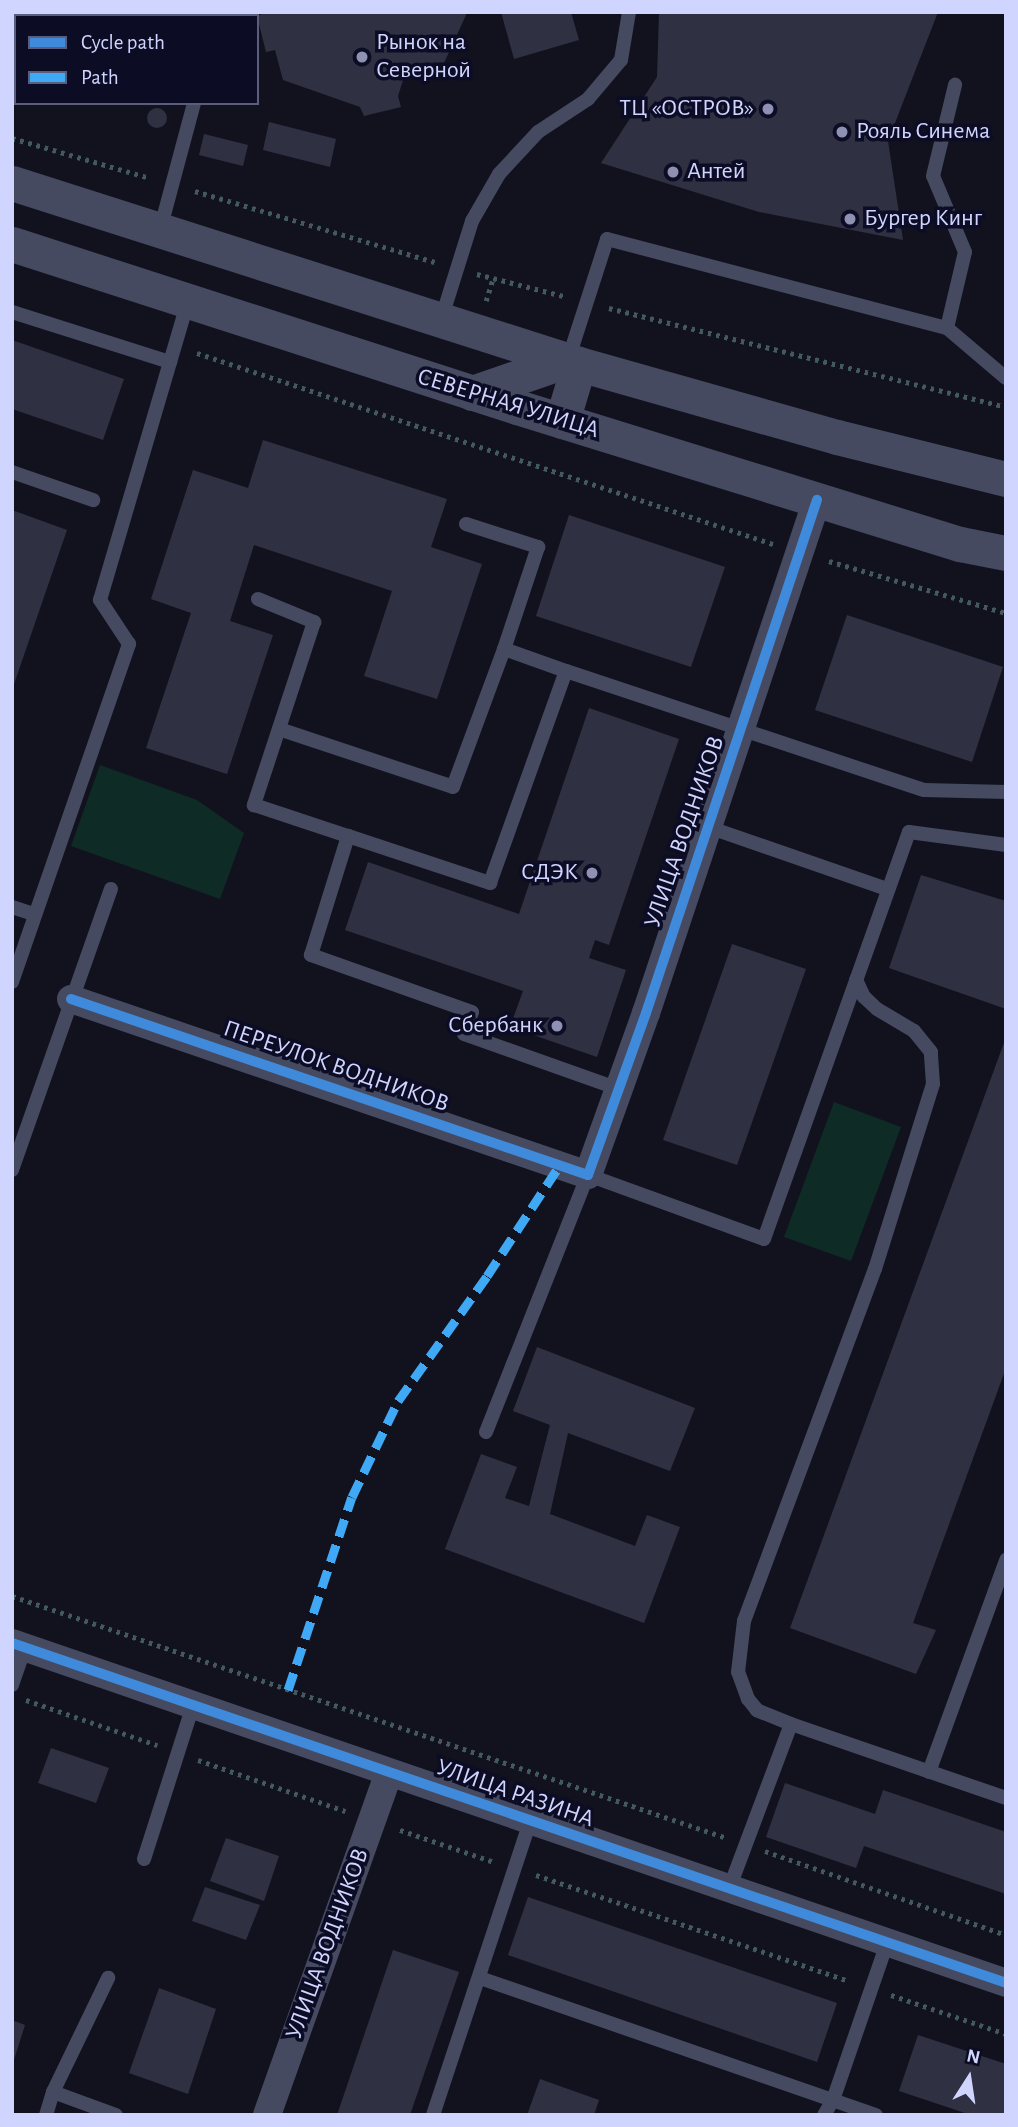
<!DOCTYPE html>
<meta charset="utf-8">
<style>
body{margin:0}
#map{position:relative;width:1018px;height:2127px;overflow:hidden;background:#12121f;font-family:"Alegreya Sans",sans-serif}
div>[style]{position:absolute}
[style*='--x']{left:calc(var(--x)*1px);top:calc(var(--y)*1px);width:calc(var(--w)*1px);rotate:calc(var(--a)*1deg)}
.green>*{inset:0;background:#0f2b26}
.building>*{inset:0;background:#2f3042}
.round{border-radius:50%}
.path>*{height:4.5px;margin-top:-2.25px;transform-origin:0;background:repeating-linear-gradient(90deg,#435961 0 3.5px,transparent 0 8.5px)}
.service>*{height:14px;margin:-7px;padding:0 7px;transform-origin:7px;border-radius:7px;background:#454a61}
.minor>*{height:28px;margin:-14px;padding:0 14px;transform-origin:14px;border-radius:14px;background:#454a61}
.tertiary>*{height:35px;margin:-17.5px;padding:0 17.5px;transform-origin:17.5px;border-radius:17.5px;background:#454a61}
.quiet>*{height:9px;margin-top:-4.5px;transform-origin:0;background:repeating-linear-gradient(90deg,#3fa9f5 0 18px,transparent 0 27px)}
.cycleway>*{height:10px;margin:-5px;padding:0 5px;transform-origin:5px;border-radius:5px;background:#408adc}
.dots>*{width:19px;height:19px;translate:-50% -50%;box-sizing:border-box;border:4px solid #0c0d25;border-radius:50%}
span{translate:-50% -50%;white-space:nowrap;text-align:center;line-height:1.15;-webkit-text-stroke:7px #0c0d25;paint-order:stroke}
.poi-label{font-size:24px;color:#d0d5ff}
.left{translate:0 -50%;text-align:left}
.right{translate:-100% -50%;text-align:right}
.street-label{font-size:24px;color:#d0d5ff}
.frame{position:absolute;inset:0;border:14px solid #d0d5ff;pointer-events:none}
.legend{position:absolute;left:14px;top:14px;width:245px;height:91px;box-sizing:border-box;background:#0c0d25;border:2px solid #5a5d7c;margin:0;padding:9px 12px;list-style:none;font-size:21px;color:#d0d5ff}
.legend li{display:flex;align-items:center;gap:14px;height:35px}
.legend b{width:35px;border:2px solid #5a5d7c}
.north{position:absolute;left:934px;top:2043px;width:70px;height:70px;-webkit-text-stroke:5px #0c0d25;paint-order:stroke;rotate:12deg;font-size:19px;font-weight:700;line-height:28px;text-align:center;color:#d0d5ff}
.north::after{content:'';display:block;margin:auto;width:24px;height:32px;background:#d0d5ff;clip-path:polygon(50% 0,100% 100%,50% 72%,0 100%)}
</style>
<div id="map">
<div class="green">
<i style="clip-path:polygon(100px 765px,197px 800px,244px 833px,220px 899px,71px 846px)"></i>
<i style="clip-path:polygon(834px 1102px,901px 1127px,851px 1261px,784px 1237px)"></i>
</div>
<div class="building">
<i style="clip-path:polygon(266px 12px,466px 12px,466px 15px,444px 63px,404px 77px,398px 96px,401px 107px,364px 116px,360px 107px,283px 80px,275px 50px,266px 52px,257px 16px)"></i>
<i style="clip-path:polygon(501px 12px,571px 12px,579px 40px,514px 59px)"></i>
<i style="clip-path:polygon(659px 12px,938px 12px,888px 141px,903px 240px,759px 212px,601px 163px,657px 77px)"></i>
<i class="round" style="left:147px;top:108px;width:20px;height:20px"></i>
<i style="clip-path:polygon(269px 122px,336px 139px,330px 167px,263px 150px)"></i>
<i style="clip-path:polygon(204px 134px,248px 145px,243px 166px,199px 155px)"></i>
<i style="clip-path:polygon(12px 340px,124px 379px,103px 440px,12px 409px)"></i>
<i style="clip-path:polygon(263px 440px,447px 499px,431px 547px,482px 564px,437px 699px,364px 676px,392px 591px,254px 545px,230px 621px,273px 635px,227px 774px,146px 748px,191px 613px,151px 599px,193px 470px,248px 488px)"></i>
<i style="clip-path:polygon(12px 510px,67px 530px,13px 687px,12px 687px)"></i>
<i style="clip-path:polygon(569px 515px,725px 567px,691px 667px,536px 616px)"></i>
<i style="clip-path:polygon(847px 615px,1003px 667px,972px 762px,815px 710px)"></i>
<i style="clip-path:polygon(589px 708px,679px 739px,609px 945px,595px 940px,589px 958px,626px 970px,597px 1057px,510px 1027px,523px 991px,345px 930px,368px 862px,519px 914px)"></i>
<i style="clip-path:polygon(921px 875px,1006px 901px,1006px 1009px,889px 968px)"></i>
<i style="clip-path:polygon(732px 944px,806px 969px,737px 1165px,663px 1140px)"></i>
<i style="clip-path:polygon(1005px 1040px,1006px 1368px,913px 1623px,936px 1630px,916px 1674px,790px 1628px)"></i>
<i style="clip-path:polygon(537px 1347px,695px 1408px,670px 1471px,568px 1433px,550px 1514px,635px 1546px,647px 1515px,680px 1527px,644px 1623px,445px 1549px,481px 1454px,517px 1467px,505px 1498px,529px 1506px,550px 1425px,513px 1411px)"></i>
<i style="clip-path:polygon(51px 1748px,109px 1768px,96px 1803px,38px 1783px)"></i>
<i style="clip-path:polygon(785px 1783px,875px 1814px,883px 1790px,1006px 1832px,1006px 1894px,864px 1846px,856px 1868px,766px 1837px)"></i>
<i style="clip-path:polygon(226px 1838px,279px 1856px,264px 1901px,210px 1881px)"></i>
<i style="clip-path:polygon(205px 1887px,260px 1905px,246px 1940px,192px 1921px)"></i>
<i style="clip-path:polygon(528px 1897px,837px 2003px,817px 2062px,508px 1955px)"></i>
<i style="clip-path:polygon(393px 1950px,459px 1972px,445px 2013px,410px 2115px,337px 2115px)"></i>
<i style="clip-path:polygon(159px 1988px,216px 2009px,188px 2094px,129px 2073px)"></i>
<i style="clip-path:polygon(12px 2020px,25px 2025px,13px 2063px,12px 2063px)"></i>
<i style="clip-path:polygon(918px 2035px,1006px 2064px,1006px 2115px,971px 2115px,899px 2091px)"></i>
<i style="clip-path:polygon(540px 2079px,599px 2100px,594px 2115px,527px 2115px)"></i>
</div>
<div class="path">
<i style="--x:12;--y:138;--w:144;--a:16.2"></i>
<i style="--x:195;--y:191;--w:250;--a:16.5"></i>
<i style="--x:477;--y:274;--w:93;--a:14.3"></i>
<i style="--x:486;--y:301;--w:24;--a:-73"></i>
<i style="--x:609;--y:308;--w:409;--a:14"></i>
<i style="--x:197;--y:353;--w:607;--a:18.35"></i>
<i style="--x:829;--y:561;--w:184;--a:16.4"></i>
<i style="--x:12;--y:1596;--w:752;--a:18.7"></i>
<i style="--x:26;--y:1700;--w:139;--a:19"></i>
<i style="--x:198;--y:1760;--w:156;--a:19.1"></i>
<i style="--x:400;--y:1830;--w:99;--a:18.8"></i>
<i style="--x:765;--y:1851;--w:255;--a:19.2"></i>
<i style="--x:536;--y:1875;--w:330;--a:18.7"></i>
<i style="--x:891;--y:1995;--w:121;--a:18.7"></i>
</div>
<div class="service">
<i style="--x:69;--y:16;--w:4;--a:-63"></i>
<i style="--x:218;--y:16;--w:4;--a:-76"></i>
<i style="--x:12;--y:40;--w:4;--a:14"></i>
<i style="--x:160;--y:230;--w:131;--a:-75"></i>
<i style="--x:12;--y:312;--w:166;--a:17.6"></i>
<i style="--x:441;--y:320;--w:104;--a:-72.6"></i>
<i style="--x:472;--y:221;--w:54;--a:-60.1"></i>
<i style="--x:499;--y:174;--w:57;--a:-47.1"></i>
<i style="--x:538;--y:132;--w:60;--a:-33.4"></i>
<i style="--x:588;--y:99;--w:51;--a:-49.8"></i>
<i style="--x:621;--y:60;--w:49;--a:-80.5"></i>
<i style="--x:947;--y:328;--w:78;--a:-76.7"></i>
<i style="--x:965;--y:252;--w:82;--a:-112.8"></i>
<i style="--x:933;--y:176;--w:94;--a:-76.4"></i>
<i style="--x:568;--y:360;--w:127;--a:-72.1"></i>
<i style="--x:607;--y:239;--w:351;--a:14.7"></i>
<i style="--x:947;--y:328;--w:77;--a:40.3"></i>
<i style="--x:12;--y:472;--w:86;--a:19.1"></i>
<i style="--x:466;--y:524;--w:76;--a:17.7"></i>
<i style="--x:538;--y:547;--w:108;--a:108.4"></i>
<i style="--x:258;--y:599;--w:61;--a:22.3"></i>
<i style="--x:314;--y:622;--w:193;--a:108.2"></i>
<i style="--x:254;--y:805;--w:99;--a:18.3"></i>
<i style="--x:279;--y:729;--w:183;--a:18.4"></i>
<i style="--x:453;--y:787;--w:147;--a:-69.7"></i>
<i style="--x:504;--y:649;--w:66;--a:19.5"></i>
<i style="--x:708;--y:827;--w:189;--a:19.1"></i>
<i style="--x:12;--y:907;--w:23;--a:18"></i>
<i style="--x:12;--y:982;--w:358;--a:-70.9"></i>
<i style="--x:129;--y:644;--w:53;--a:-123.4"></i>
<i style="--x:100;--y:600;--w:312;--a:-73.6"></i>
<i style="--x:619;--y:1089;--w:164;--a:-160.5"></i>
<i style="--x:464;--y:1034;--w:23;--a:-70"></i>
<i style="--x:472;--y:1012;--w:171;--a:-160.5"></i>
<i style="--x:311;--y:955;--w:125;--a:-72.7"></i>
<i style="--x:348;--y:836;--w:150;--a:18.3"></i>
<i style="--x:490;--y:883;--w:225;--a:-70.3"></i>
<i style="--x:566;--y:671;--w:377;--a:18.4"></i>
<i style="--x:924;--y:790;--w:82;--a:1.4"></i>
<i style="--x:12;--y:1170;--w:298;--a:-70.6"></i>
<i style="--x:486;--y:1432;--w:277;--a:-68.4"></i>
<i style="--x:588;--y:1175;--w:187;--a:20"></i>
<i style="--x:764;--y:1239;--w:432;--a:-70.4"></i>
<i style="--x:909;--y:832;--w:98;--a:7.6"></i>
<i style="--x:12;--y:1685;--w:39;--a:-71"></i>
<i style="--x:791;--y:1724;--w:37;--a:-158"></i>
<i style="--x:757;--y:1710;--w:14;--a:-129"></i>
<i style="--x:748;--y:1699;--w:29;--a:-110"></i>
<i style="--x:738;--y:1672;--w:51;--a:-83.3"></i>
<i style="--x:744;--y:1621;--w:376;--a:-69.6"></i>
<i style="--x:875;--y:1269;--w:194;--a:-72.6"></i>
<i style="--x:933;--y:1084;--w:32;--a:-94"></i>
<i style="--x:931;--y:1052;--w:27;--a:-129"></i>
<i style="--x:914;--y:1031;--w:43;--a:-149.3"></i>
<i style="--x:877;--y:1009;--w:18;--a:-137"></i>
<i style="--x:864;--y:997;--w:19;--a:-115"></i>
<i style="--x:929;--y:1772;--w:226;--a:-70"></i>
<i style="--x:144;--y:1859;--w:162;--a:-72.3"></i>
<i style="--x:729;--y:1889;--w:176;--a:-69.4"></i>
<i style="--x:791;--y:1724;--w:227;--a:19"></i>
<i style="--x:480;--y:1978;--w:419;--a:19.1"></i>
<i style="--x:53;--y:2092;--w:67;--a:20.1"></i>
<i style="--x:46;--y:2115;--w:24;--a:-73"></i>
<i style="--x:53;--y:2092;--w:127;--a:-64.2"></i>
<i style="--x:433;--y:2115;--w:309;--a:-71.7"></i>
<i style="--x:824;--y:2115;--w:17;--a:-59"></i>
<i style="--x:833;--y:2100;--w:166;--a:-71"></i>
</div>
<div class="minor">
<i style="--x:71;--y:999;--w:546;--a:18.8"></i>
<i style="--x:588;--y:1175;--w:172;--a:-70.3"></i>
<i style="--x:646;--y:1013;--w:541;--a:-71.57"></i>
<i style="--x:12;--y:1643;--w:1051;--a:18.88"></i>
<i style="--x:267;--y:2115;--w:363;--a:-70.4"></i>
</div>
<div class="tertiary">
<i style="--x:12;--y:183;--w:595;--a:17.7"></i>
<i style="--x:579;--y:364;--w:268;--a:15.8"></i>
<i style="--x:837;--y:437;--w:174;--a:14"></i>
<i style="--x:12;--y:244;--w:531;--a:17.89"></i>
<i style="--x:517;--y:407;--w:464;--a:17.2"></i>
<i style="--x:960;--y:544;--w:47;--a:11.1"></i>
<i style="--x:472;--y:393;--w:102;--a:-19"></i>
<i style="--x:562;--y:421;--w:59;--a:-73.4"></i>
</div>
<div class="quiet">
<i style="--x:288;--y:1690;--w:203;--a:-71.7"></i>
<i style="--x:352;--y:1497;--w:106;--a:-64.4"></i>
<i style="--x:398;--y:1401;--w:153;--a:-54.5"></i>
<i style="--x:487;--y:1276;--w:133;--a:-56.7"></i>
</div>
<div class="cycleway">
<i style="--x:71;--y:999;--w:546;--a:18.8"></i>
<i style="--x:588;--y:1175;--w:172;--a:-70.3"></i>
<i style="--x:646;--y:1013;--w:541;--a:-71.57"></i>
<i style="--x:12;--y:1643;--w:1051;--a:18.88"></i>
</div>
<div class="dots">
<i style="left:362px;top:57px;background:#8e91b1"></i>
<i style="left:768px;top:109px;background:#8e91b1"></i>
<i style="left:842px;top:132px;background:#8e91b1"></i>
<i style="left:673px;top:172px;background:#8e91b1"></i>
<i style="left:850px;top:219px;background:#8e91b1"></i>
<i style="left:592px;top:873px;background:#8e91b1"></i>
<i style="left:557px;top:1026px;background:#8e91b1"></i>
</div>
<div class="poi-label">
<span class="left" style="left:376px;top:57px">Рынок на<br>Северной</span>
<span class="right" style="left:754px;top:109px">ТЦ «ОСТРОВ»</span>
<span class="left" style="left:856px;top:132px">Рояль Синема</span>
<span class="left" style="left:687px;top:172px">Антей</span>
<span class="left" style="left:864px;top:219px">Бургер Кинг</span>
<span class="right" style="left:578px;top:873px">СДЭК</span>
<span class="right" style="left:543px;top:1026px">Сбербанк</span>
</div>
<div class="street-label">
<span style="left:508px;top:404px;rotate:17deg">СЕВЕРНАЯ УЛИЦА</span>
<span style="left:685px;top:832px;rotate:-71deg">УЛИЦА ВОДНИКОВ</span>
<span style="left:336px;top:1067px;rotate:19deg">ПЕРЕУЛОК ВОДНИКОВ</span>
<span style="left:515px;top:1794px;rotate:19deg">УЛИЦА РАЗИНА</span>
<span style="left:328px;top:1944px;rotate:-70deg">УЛИЦА ВОДНИКОВ</span>
</div>
<div class="frame"></div>
<ul class="legend">
<li><b style="height:9px;background:#408adc"></b>Cycle path</li>
<li><b style="height:9px;background:#3fa9f5"></b>Path</li>
</ul>
<div class="north">N</div>
</div>
